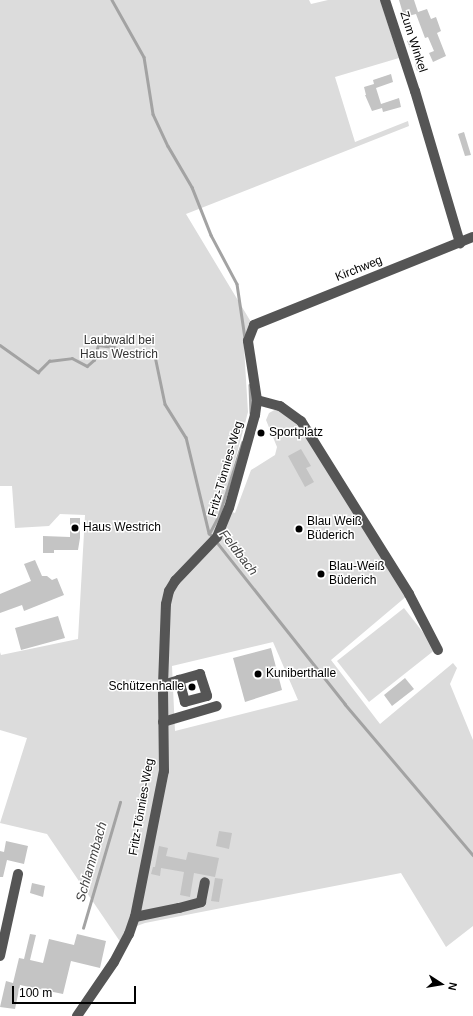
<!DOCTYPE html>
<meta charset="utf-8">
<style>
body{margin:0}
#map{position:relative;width:473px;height:1016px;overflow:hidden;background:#fff;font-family:Arial,sans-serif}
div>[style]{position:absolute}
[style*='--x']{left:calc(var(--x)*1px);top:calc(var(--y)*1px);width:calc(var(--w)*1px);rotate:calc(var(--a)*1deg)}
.green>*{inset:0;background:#dcdcdc}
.stream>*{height:2.5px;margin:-1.25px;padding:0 1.25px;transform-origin:1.25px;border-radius:1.25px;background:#a3a3a3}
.building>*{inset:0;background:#c4c4c4}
.minor>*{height:10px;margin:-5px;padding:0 5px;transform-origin:5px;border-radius:5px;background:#555}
.dots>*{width:11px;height:11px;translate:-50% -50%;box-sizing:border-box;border:2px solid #fff;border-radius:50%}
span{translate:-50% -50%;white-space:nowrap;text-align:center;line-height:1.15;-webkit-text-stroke:3px #fff;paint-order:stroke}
.street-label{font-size:12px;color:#000}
.park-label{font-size:12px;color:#333}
.poi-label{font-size:12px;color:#000}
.left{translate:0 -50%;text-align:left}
.right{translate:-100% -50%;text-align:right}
.water-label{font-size:13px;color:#444;font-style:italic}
.north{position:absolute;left:421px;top:964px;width:40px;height:40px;-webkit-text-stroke:3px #fff;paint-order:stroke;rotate:102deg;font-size:11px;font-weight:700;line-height:16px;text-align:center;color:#000}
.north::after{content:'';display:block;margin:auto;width:14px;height:18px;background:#000;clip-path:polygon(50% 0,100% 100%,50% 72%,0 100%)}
.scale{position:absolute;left:12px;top:986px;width:124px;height:18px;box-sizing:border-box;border:2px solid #000;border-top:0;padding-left:5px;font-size:12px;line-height:14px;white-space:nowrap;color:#000;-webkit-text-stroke:3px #fff;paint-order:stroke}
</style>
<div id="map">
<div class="green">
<i style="clip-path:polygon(evenodd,0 0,309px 0,311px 4px,328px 0,380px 0,399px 58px,335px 77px,355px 142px,408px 121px,409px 126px,186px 214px,251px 322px,244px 347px,248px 412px,223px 506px,226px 510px,235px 513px,251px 470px,275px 455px,277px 447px,266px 420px,269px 413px,280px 407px,300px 422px,408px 595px,331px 660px,380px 724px,453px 663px,457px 668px,450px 684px,473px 740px,473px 926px,446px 947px,401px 873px,145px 923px,126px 930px,121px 943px,47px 834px,0 823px,27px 738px,0 730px,0 652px,1px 655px,78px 639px,85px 515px,60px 514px,49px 526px,15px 528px,12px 486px,0 486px,0 0,273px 642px,298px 700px,175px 731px,172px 666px,273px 642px)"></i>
<i style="clip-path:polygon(404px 608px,436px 649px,369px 702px,337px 661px)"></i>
</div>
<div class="stream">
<i style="--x:112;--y:0;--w:65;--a:60.7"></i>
<i style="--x:144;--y:57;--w:58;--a:81"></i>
<i style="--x:153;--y:114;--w:35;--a:65"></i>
<i style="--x:168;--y:146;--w:48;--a:59.7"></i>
<i style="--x:192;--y:187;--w:52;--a:68.4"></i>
<i style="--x:211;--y:235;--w:55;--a:62"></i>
<i style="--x:237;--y:284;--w:55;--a:81.6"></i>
<i style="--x:0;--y:345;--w:47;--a:35.4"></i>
<i style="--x:38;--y:372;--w:16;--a:-45"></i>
<i style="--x:49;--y:361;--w:23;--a:-7"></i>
<i style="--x:72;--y:358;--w:17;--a:28"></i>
<i style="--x:87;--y:366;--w:9;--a:-41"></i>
<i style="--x:94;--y:360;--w:16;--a:-75"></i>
<i style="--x:98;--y:345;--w:16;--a:7"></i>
<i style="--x:114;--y:347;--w:19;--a:25"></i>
<i style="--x:131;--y:355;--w:20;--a:-3"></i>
<i style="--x:151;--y:354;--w:4;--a:27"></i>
<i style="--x:155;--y:356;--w:49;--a:78.2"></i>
<i style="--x:165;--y:404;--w:39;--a:58"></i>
<i style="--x:186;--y:437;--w:99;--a:76.5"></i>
<i style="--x:209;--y:533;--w:6;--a:45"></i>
<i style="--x:250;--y:385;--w:28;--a:88"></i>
<i style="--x:210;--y:532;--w:19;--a:-62"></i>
<i style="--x:219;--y:515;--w:76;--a:-72.3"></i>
<i style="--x:216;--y:541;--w:208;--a:51.6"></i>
<i style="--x:345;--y:704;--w:198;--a:49.7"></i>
<i style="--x:83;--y:928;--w:131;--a:-73.6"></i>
</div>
<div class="building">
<i style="clip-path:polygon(399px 0,414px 0,418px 12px,427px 9px,431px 19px,436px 17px,441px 31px,437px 33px,446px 56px,433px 62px,429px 53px,434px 51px,428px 37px,425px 38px,416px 14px,404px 17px)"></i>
<i style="clip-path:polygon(415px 38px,418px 45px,410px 48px,407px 41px)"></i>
<i style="clip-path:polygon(423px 61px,426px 68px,417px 71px,415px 64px)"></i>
<i style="clip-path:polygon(391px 74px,393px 82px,376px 88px,381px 104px,399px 98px,401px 107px,383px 112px,382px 108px,372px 111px,365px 95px,366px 95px,364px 87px,374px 84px,373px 80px)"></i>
<i style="clip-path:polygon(464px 132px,471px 155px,465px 156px,458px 134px)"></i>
<i style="clip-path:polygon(301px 449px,311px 466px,306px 468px,314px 482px,305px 487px,288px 456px)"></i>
<i style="clip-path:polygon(70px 518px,80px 518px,80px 538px,78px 550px,54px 550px,54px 553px,43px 553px,43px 536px,70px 537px)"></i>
<i style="clip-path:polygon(234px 544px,239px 551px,234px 555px,229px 548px)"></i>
<i style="clip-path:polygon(35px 560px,42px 576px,47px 576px,52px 580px,57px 578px,64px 595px,24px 611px,22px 605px,0 613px,0 594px,31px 581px,24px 564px)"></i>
<i style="clip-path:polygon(58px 616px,65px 638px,21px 650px,15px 628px)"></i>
<i style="clip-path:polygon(271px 648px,282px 690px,245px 702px,233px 658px)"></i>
<i style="clip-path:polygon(405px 678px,414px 689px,392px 706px,384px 695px)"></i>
<i style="clip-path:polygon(219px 831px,232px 833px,229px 849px,216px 846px)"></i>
<i style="clip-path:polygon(6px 841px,28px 846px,24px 864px,7px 860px,3px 877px,0 877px,0 851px,4px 852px)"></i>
<i style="clip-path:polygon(159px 846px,168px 848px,166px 856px,186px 860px,188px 852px,219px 858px,215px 877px,194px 873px,190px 897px,180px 895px,184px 872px,161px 868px,160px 876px,151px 874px,153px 867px,155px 867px)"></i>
<i style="clip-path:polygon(215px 878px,223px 879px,219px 902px,211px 901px)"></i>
<i style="clip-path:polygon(32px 883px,45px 886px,43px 897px,30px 893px)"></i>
<i style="clip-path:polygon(30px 934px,36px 935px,30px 960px,43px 963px,49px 939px,74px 945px,77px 934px,106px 941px,100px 968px,71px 961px,63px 994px,20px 985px,15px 1009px,0 1007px,6px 981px,13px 983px,19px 958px,24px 959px)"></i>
</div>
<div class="minor">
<i style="--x:385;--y:0;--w:96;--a:71.8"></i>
<i style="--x:415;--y:91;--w:159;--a:73.5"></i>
<i style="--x:257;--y:400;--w:24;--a:15"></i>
<i style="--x:280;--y:406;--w:26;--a:36"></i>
<i style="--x:301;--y:421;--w:204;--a:58"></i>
<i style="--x:409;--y:594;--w:63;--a:62.6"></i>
<i style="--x:163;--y:685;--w:17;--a:-17"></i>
<i style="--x:179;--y:680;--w:22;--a:-16"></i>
<i style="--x:200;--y:674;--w:23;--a:72"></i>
<i style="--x:207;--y:696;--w:23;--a:165"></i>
<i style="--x:185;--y:702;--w:23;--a:-105"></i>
<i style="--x:163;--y:722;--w:56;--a:-16.5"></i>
<i style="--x:135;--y:917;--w:45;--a:-11.6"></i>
<i style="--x:179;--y:908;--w:23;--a:-15"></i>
<i style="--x:201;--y:902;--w:20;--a:-79"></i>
<i style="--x:0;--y:956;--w:84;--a:-77.6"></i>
<i style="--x:77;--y:1016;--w:65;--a:-55.6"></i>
<i style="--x:114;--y:962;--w:32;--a:-62"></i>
<i style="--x:129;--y:934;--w:18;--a:-71"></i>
<i style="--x:135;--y:917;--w:149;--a:-78.8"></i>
<i style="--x:164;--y:771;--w:86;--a:-90.7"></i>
<i style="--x:163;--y:685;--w:81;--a:-87.9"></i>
<i style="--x:166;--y:604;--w:13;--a:-77"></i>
<i style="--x:169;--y:591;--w:12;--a:-59"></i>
<i style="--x:175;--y:581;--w:61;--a:-46.3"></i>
<i style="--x:217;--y:537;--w:31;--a:-68"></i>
<i style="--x:229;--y:508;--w:97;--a:-74.4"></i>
<i style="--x:255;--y:415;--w:15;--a:-82"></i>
<i style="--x:257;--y:400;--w:60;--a:-98.7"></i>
<i style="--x:248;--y:341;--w:17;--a:-69"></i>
<i style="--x:254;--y:325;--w:236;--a:-21.9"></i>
</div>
<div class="dots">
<i style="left:261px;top:433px;background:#000"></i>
<i style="left:75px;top:528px;background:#000"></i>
<i style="left:299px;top:529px;background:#000"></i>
<i style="left:321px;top:574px;background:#000"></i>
<i style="left:258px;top:674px;background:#000"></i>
<i style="left:192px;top:687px;background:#000"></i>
</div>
<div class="street-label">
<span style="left:413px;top:42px;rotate:72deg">Zum Winkel</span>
<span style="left:359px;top:269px;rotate:-22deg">Kirchweg</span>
<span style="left:226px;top:469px;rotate:-74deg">Fritz-Tönnies-Weg</span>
<span style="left:142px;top:807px;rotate:-80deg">Fritz-Tönnies-Weg</span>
</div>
<div class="park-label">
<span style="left:119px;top:348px">Laubwald bei<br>Haus Westrich</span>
</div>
<div class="poi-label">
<span class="left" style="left:269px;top:433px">Sportplatz</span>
<span class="left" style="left:307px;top:529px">Blau Weiß<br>Büderich</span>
<span class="left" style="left:83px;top:528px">Haus Westrich</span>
<span class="left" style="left:329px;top:574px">Blau-Weiß<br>Büderich</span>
<span class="left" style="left:266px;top:674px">Kuniberthalle</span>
<span class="right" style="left:184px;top:687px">Schützenhalle</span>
</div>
<div class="water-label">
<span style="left:238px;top:553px;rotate:52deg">Feldbach</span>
<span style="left:92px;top:862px;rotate:-74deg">Schlammbach</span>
</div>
<div class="north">N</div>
<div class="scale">100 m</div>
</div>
